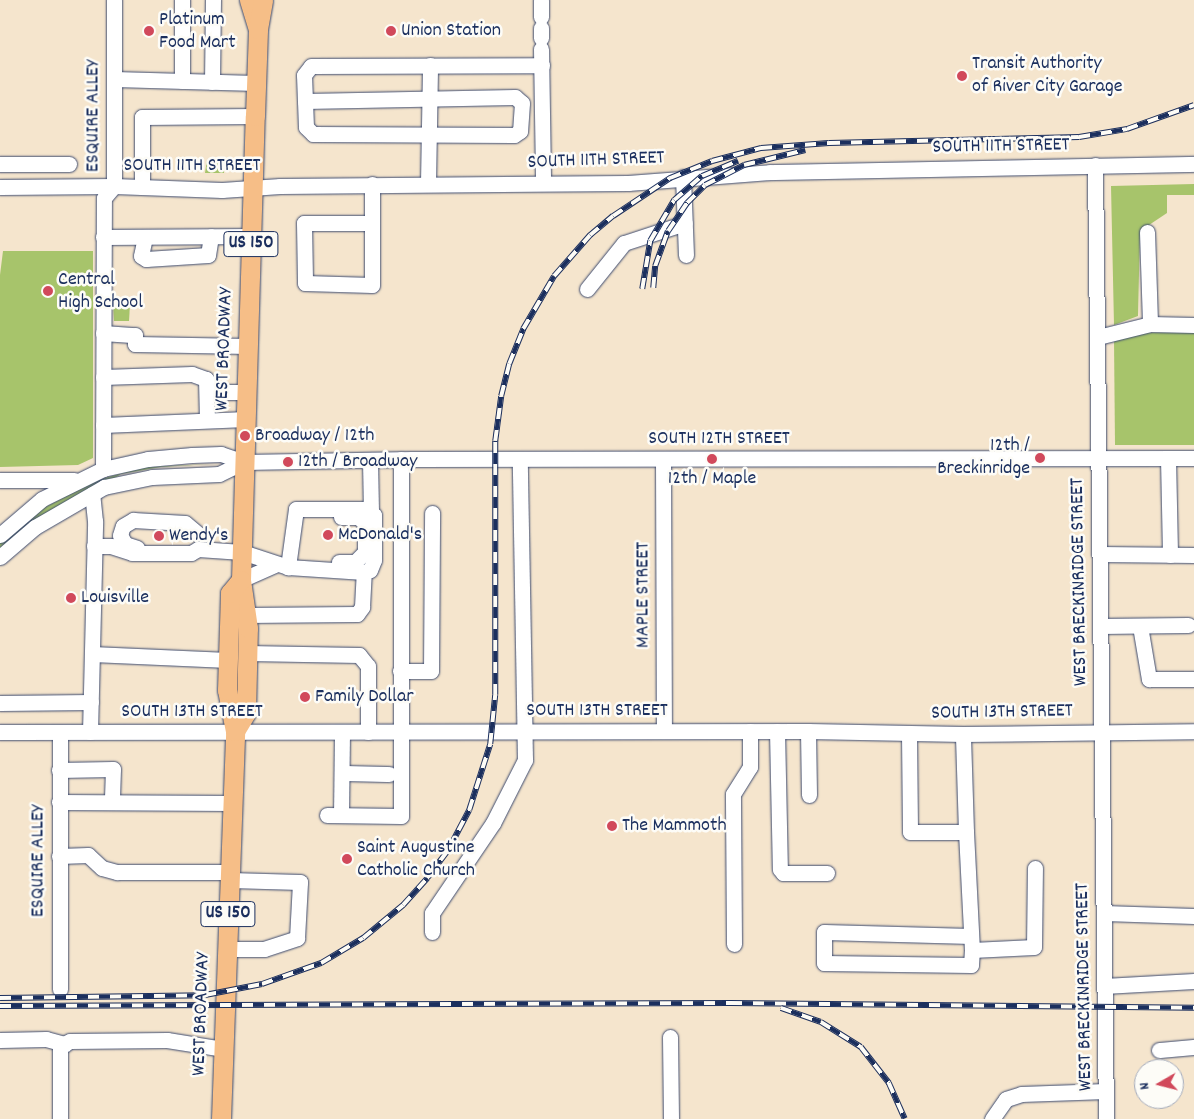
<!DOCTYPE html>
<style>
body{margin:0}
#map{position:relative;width:1194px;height:1119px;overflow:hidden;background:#f5e5cd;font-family:Dekko,sans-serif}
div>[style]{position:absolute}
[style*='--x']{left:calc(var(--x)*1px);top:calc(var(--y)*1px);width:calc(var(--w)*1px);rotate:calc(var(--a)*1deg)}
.green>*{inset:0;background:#a7c46b}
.roads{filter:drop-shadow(0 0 1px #3c4a6f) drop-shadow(0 0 1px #3c4a6f)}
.minor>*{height:15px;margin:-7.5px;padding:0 7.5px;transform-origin:7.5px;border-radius:7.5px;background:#fff}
.major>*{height:19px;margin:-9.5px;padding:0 9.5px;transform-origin:9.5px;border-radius:9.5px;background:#f6be87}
.rail>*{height:5.5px;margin-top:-2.75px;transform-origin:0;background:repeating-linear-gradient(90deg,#fdfcf7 0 11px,#1b2f5e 0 22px);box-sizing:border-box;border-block:1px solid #1b2f5e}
.dots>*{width:14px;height:14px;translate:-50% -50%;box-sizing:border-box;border:2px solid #fdfcf7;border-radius:50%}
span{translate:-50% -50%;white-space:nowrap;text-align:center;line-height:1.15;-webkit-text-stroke:5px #fdfcf7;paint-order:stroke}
.shield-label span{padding:1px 4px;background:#fdfcf7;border:1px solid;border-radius:4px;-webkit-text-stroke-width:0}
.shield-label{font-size:19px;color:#1b2f5e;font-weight:700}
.poi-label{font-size:20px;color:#1b2f5e}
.left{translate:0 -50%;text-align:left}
.right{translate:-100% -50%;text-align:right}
.street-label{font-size:20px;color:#1b2f5e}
.north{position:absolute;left:1134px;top:1059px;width:50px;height:50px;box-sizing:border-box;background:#fdfcf7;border:1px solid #a3aaba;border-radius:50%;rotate:262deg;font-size:14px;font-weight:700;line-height:20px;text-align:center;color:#1b2f5e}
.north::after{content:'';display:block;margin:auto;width:18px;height:22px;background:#d1495b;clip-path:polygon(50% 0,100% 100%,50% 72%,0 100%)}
</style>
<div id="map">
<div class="green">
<i style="clip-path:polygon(224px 159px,224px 173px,205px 173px,207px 160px)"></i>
<i style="clip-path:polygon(1194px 184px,1194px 195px,1167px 195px,1167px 213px,1140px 231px,1138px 316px,1114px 325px,1111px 186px)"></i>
<i style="clip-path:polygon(3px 251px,93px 251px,93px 458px,78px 465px,0 467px,0 275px)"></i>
<i style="clip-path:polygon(113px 304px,130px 304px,129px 321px,114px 321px)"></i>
<i style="clip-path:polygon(1194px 331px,1194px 445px,1115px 445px,1114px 340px,1139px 333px)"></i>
<i style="clip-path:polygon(211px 464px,161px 467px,121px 474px,0 552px,0 543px,36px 512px,97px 480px,145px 467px)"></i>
</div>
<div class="roads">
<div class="minor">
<i style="--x:182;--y:0;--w:81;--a:90"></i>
<i style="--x:541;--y:0;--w:17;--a:90"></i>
<i style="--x:541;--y:28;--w:10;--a:90"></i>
<i style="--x:541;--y:49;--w:134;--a:89.1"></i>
<i style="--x:114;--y:79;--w:142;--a:1.6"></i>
<i style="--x:212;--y:82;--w:82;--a:-89.3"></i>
<i style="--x:305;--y:101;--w:210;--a:-1.1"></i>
<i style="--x:515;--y:97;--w:9;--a:41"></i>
<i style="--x:522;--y:103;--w:28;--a:94"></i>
<i style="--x:520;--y:131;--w:7;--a:146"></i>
<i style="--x:514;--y:135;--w:201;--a:-179.7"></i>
<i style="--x:313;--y:134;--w:10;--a:-135"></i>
<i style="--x:306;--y:127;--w:52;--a:-92.2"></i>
<i style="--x:304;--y:75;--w:11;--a:-52"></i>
<i style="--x:311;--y:66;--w:231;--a:-0.2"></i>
<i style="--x:0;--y:164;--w:69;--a:0"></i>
<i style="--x:1095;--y:165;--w:954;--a:89.34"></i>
<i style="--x:683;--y:177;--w:78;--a:87.8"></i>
<i style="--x:428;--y:183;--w:118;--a:-89"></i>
<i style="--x:0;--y:187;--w:114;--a:-0.5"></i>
<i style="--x:114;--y:186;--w:108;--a:2.1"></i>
<i style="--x:222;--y:190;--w:58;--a:-3.9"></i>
<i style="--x:280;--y:186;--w:348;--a:-0.5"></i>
<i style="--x:628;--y:183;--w:142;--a:-4.4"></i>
<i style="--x:770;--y:172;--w:424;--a:-1.1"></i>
<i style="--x:142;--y:187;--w:70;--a:-90"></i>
<i style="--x:142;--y:117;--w:113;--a:-0.5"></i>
<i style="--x:372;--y:223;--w:68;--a:180"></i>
<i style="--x:304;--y:223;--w:60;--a:89"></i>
<i style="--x:305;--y:283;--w:67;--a:1.7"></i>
<i style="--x:372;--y:285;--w:101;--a:-90"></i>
<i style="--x:1147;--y:232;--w:92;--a:88.1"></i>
<i style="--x:103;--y:237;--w:149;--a:-0.4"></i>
<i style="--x:145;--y:237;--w:19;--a:102"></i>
<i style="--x:141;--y:256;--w:6;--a:31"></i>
<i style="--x:146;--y:259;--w:62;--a:-3.7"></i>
<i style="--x:208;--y:255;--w:19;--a:-81"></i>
<i style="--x:587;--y:289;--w:59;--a:-51.2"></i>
<i style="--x:624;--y:243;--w:64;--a:-18.2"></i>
<i style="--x:103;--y:333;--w:32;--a:4"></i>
<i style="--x:135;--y:335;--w:9;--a:90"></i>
<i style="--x:135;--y:344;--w:113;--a:1"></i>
<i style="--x:1098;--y:337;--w:54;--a:-14"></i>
<i style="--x:1150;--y:324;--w:44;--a:1.3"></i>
<i style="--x:103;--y:377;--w:89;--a:-1.9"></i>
<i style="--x:192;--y:374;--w:15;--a:20"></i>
<i style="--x:206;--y:379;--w:12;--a:59"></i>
<i style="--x:212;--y:389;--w:9;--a:18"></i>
<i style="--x:221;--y:392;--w:25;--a:0"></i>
<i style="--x:206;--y:379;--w:41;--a:88.6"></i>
<i style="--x:103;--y:425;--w:143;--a:-2.4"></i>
<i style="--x:1168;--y:458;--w:97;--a:88.8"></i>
<i style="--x:663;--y:459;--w:272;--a:89.8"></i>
<i style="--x:370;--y:460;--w:51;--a:88.9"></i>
<i style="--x:103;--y:469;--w:271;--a:-89.8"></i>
<i style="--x:104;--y:198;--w:16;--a:-50"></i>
<i style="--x:114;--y:186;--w:186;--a:-90"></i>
<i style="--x:0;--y:480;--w:74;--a:0"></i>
<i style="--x:0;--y:535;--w:55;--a:-40.6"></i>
<i style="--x:42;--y:499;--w:68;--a:-26.2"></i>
<i style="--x:103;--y:469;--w:46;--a:-12.5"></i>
<i style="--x:148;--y:459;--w:44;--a:-5.2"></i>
<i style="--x:192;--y:455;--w:29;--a:-2"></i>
<i style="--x:221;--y:454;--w:24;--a:19"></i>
<i style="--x:244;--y:462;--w:168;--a:-1"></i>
<i style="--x:412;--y:459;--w:782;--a:-0.07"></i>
<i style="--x:94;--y:546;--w:17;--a:0"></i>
<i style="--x:111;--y:546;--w:22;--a:18"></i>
<i style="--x:132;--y:553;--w:59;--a:0"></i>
<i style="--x:191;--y:553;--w:8;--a:-30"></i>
<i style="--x:198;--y:549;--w:44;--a:3.9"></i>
<i style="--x:242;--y:552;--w:48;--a:18.1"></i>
<i style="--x:288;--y:567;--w:76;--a:3.8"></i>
<i style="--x:364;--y:572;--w:6;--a:-18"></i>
<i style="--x:370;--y:570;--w:11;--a:-68"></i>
<i style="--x:374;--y:560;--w:45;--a:-90"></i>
<i style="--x:374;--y:515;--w:12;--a:-149"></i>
<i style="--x:364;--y:509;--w:68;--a:180"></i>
<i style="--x:296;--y:509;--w:59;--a:97.9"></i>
<i style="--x:137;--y:548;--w:13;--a:-162"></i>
<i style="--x:125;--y:544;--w:10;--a:-119"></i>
<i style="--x:120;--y:535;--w:9;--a:-72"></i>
<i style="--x:123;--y:526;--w:12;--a:-31"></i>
<i style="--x:133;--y:520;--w:52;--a:3.3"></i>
<i style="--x:185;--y:523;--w:16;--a:40"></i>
<i style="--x:1100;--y:554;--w:94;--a:0.6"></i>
<i style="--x:0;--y:557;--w:46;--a:-40.6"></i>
<i style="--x:35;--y:527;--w:80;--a:-30.1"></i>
<i style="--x:104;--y:487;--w:49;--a:-11.8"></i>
<i style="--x:152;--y:477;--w:67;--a:-2.6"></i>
<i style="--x:219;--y:474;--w:28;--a:-26"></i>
<i style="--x:339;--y:562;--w:16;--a:0"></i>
<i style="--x:355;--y:562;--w:14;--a:-45"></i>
<i style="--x:365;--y:552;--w:29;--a:-90"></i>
<i style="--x:365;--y:523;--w:9;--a:-139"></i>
<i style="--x:358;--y:517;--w:17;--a:180"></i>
<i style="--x:241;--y:580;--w:37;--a:-24"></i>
<i style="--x:246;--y:615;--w:111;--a:-0.5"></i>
<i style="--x:357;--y:614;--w:9;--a:-54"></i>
<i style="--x:362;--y:607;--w:35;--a:-87"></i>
<i style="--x:1100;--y:626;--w:88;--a:-0.7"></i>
<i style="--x:1140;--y:626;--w:54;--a:80.4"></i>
<i style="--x:1149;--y:679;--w:45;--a:0"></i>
<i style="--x:247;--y:653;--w:112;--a:1"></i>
<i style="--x:359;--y:655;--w:14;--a:51"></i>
<i style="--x:368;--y:666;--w:66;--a:90"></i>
<i style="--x:92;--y:654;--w:136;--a:2.5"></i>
<i style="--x:400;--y:671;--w:31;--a:0"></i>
<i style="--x:431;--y:671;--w:158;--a:-89.6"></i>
<i style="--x:0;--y:703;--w:91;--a:-0.6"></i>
<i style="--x:777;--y:731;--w:138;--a:88.8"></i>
<i style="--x:780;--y:869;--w:5;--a:53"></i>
<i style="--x:783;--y:873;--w:44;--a:0"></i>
<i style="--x:808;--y:731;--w:64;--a:89.1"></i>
<i style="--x:0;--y:732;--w:808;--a:-0.07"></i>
<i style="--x:808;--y:731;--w:155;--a:1.1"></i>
<i style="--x:963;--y:734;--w:231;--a:-0.7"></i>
<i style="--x:90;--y:732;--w:211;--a:-88.6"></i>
<i style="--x:95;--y:521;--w:27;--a:-96"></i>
<i style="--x:909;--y:734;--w:98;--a:89.4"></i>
<i style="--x:910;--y:832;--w:56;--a:0"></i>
<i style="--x:966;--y:832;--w:98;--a:-91.8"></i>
<i style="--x:59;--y:770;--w:54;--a:-1.1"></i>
<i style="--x:113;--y:769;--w:33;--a:92"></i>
<i style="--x:342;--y:773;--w:47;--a:1.2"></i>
<i style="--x:59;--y:802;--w:173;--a:0.3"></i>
<i style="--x:327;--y:815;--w:74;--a:0.8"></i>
<i style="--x:401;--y:816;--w:357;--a:-90"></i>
<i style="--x:341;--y:815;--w:83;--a:-89.3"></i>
<i style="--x:966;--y:832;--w:118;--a:87.1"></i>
<i style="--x:972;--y:950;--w:15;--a:94"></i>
<i style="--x:971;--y:965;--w:147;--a:-179.2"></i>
<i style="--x:824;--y:963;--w:31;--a:-90"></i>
<i style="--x:824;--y:932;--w:147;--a:1.6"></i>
<i style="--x:59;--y:856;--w:29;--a:-2"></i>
<i style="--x:88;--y:855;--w:19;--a:43"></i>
<i style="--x:102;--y:868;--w:16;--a:15"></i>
<i style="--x:117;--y:872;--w:113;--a:0"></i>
<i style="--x:1104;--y:913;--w:90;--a:1.9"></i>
<i style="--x:432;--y:932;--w:19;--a:-90"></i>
<i style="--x:432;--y:913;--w:109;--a:-55.9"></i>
<i style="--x:493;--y:823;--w:71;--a:-63.1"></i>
<i style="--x:525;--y:760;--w:301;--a:-91"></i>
<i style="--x:734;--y:944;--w:150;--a:-90.4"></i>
<i style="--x:733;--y:794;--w:32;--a:-58"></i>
<i style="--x:750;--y:767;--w:36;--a:-90"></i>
<i style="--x:227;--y:949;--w:37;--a:0"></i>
<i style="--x:264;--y:949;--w:35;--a:-18"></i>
<i style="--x:297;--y:938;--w:56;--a:-86.9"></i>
<i style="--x:300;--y:882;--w:70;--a:-178.4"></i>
<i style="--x:972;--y:950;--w:62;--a:-2.8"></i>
<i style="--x:1034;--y:947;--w:79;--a:-89.3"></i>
<i style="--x:1104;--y:986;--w:90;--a:-3.2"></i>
<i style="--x:60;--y:989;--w:257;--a:-90"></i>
<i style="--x:670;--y:1037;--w:82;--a:89.3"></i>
<i style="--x:0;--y:1040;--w:46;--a:-1.2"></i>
<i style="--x:46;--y:1039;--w:20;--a:15"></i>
<i style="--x:1159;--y:1050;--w:35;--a:-5"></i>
<i style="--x:60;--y:1119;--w:73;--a:-90"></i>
<i style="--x:60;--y:1046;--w:11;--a:-27"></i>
<i style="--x:70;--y:1041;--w:97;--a:-0.6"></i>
<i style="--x:167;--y:1040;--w:58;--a:9"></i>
<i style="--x:992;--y:1119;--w:24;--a:-55"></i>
<i style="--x:1006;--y:1099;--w:16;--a:-18"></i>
<i style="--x:1021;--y:1094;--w:85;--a:-2"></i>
</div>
<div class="major">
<i style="--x:249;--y:0;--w:30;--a:73"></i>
<i style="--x:235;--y:731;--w:21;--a:-59"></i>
<i style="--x:246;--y:713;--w:85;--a:-88.7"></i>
<i style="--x:248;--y:628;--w:49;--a:-98.3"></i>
<i style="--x:241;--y:580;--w:464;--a:-88.3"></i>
<i style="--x:255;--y:116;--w:87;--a:-88"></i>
<i style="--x:258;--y:29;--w:29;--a:-80"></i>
<i style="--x:221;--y:1119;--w:388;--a:-87.9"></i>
<i style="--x:235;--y:731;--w:42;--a:-101"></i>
<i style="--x:227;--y:690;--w:97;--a:-88.2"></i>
<i style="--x:230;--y:593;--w:17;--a:-50"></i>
</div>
</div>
<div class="rail">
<i style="--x:653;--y:288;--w:22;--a:-85"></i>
<i style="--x:655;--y:266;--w:37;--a:-70"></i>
<i style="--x:668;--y:231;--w:34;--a:-56"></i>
<i style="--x:687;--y:203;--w:25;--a:-45"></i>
<i style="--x:705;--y:185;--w:44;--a:-27.1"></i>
<i style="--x:744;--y:165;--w:63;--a:-13.8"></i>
<i style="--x:642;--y:289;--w:49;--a:-80.5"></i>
<i style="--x:650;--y:241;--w:48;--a:-59.7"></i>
<i style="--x:674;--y:200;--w:37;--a:-41"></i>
<i style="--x:702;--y:176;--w:39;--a:-23"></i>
<i style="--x:0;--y:998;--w:205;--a:-0.8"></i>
<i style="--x:205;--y:995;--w:58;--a:-10.9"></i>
<i style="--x:262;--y:984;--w:63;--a:-19.6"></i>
<i style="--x:321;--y:963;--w:49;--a:-30.8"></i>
<i style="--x:363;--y:938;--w:52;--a:-39.5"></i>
<i style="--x:403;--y:905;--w:36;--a:-48"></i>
<i style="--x:427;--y:878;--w:35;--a:-53"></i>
<i style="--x:448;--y:850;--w:45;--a:-62.3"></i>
<i style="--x:469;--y:810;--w:69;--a:-72.3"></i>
<i style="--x:490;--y:744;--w:49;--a:-84.2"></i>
<i style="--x:495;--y:695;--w:254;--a:-90"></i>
<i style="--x:495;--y:441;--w:45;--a:-82.4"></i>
<i style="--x:501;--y:396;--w:33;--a:-76"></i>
<i style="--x:509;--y:364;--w:38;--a:-68"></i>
<i style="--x:523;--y:329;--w:61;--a:-59.7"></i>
<i style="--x:554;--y:276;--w:55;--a:-48.7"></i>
<i style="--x:590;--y:235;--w:30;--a:-40"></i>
<i style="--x:613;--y:216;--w:69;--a:-33.7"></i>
<i style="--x:670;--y:178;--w:45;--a:-22"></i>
<i style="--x:712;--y:161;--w:51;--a:-14.9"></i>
<i style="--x:761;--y:148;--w:68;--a:-4.2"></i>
<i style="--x:829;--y:143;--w:250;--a:-1.4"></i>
<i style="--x:1079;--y:137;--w:49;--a:-9.5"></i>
<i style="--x:1127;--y:129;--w:71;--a:-19.7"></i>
<i style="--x:0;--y:1006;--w:731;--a:-0.24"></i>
<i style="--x:731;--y:1003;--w:463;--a:0.6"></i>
<i style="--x:781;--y:1008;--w:42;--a:19.3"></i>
<i style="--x:821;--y:1022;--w:47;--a:32"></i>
<i style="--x:861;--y:1047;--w:46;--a:52.1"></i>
<i style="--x:889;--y:1083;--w:39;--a:66"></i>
</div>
<div class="dots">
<i style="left:149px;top:31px;background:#d1495b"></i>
<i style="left:391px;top:31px;background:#d1495b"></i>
<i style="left:962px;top:76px;background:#d1495b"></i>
<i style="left:48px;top:291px;background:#d1495b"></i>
<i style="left:245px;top:436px;background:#d1495b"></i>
<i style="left:1040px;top:458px;background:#d1495b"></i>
<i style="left:712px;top:459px;background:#d1495b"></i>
<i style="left:288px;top:462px;background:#d1495b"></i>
<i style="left:328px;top:535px;background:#d1495b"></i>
<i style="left:159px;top:536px;background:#d1495b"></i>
<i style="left:71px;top:598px;background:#d1495b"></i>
<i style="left:305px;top:697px;background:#d1495b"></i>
<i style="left:612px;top:826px;background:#d1495b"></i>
<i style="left:347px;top:859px;background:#d1495b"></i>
</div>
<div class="shield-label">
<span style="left:251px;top:244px">US 150</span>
<span style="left:228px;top:914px">US 150</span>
</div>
<div class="poi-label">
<span class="left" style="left:159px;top:32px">Platinum<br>Food Mart</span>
<span class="left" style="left:401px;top:31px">Union Station</span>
<span class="left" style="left:972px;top:76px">Transit Authority<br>of River City Garage</span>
<span class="left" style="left:58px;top:292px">Central<br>High School</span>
<span class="left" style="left:255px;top:436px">Broadway / 12th</span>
<span class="right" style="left:1030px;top:458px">12th /<br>Breckinridge</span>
<span class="left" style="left:298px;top:462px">12th / Broadway</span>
<span style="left:712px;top:479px">12th / Maple</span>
<span class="left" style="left:338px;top:535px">McDonald's</span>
<span class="left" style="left:169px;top:536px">Wendy's</span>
<span class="left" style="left:81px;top:598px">Louisville</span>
<span class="left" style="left:315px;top:697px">Family Dollar</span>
<span class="left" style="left:622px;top:826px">The Mammoth</span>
<span class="left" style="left:357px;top:860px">Saint Augustine<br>Catholic Church</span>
</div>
<div class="street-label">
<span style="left:94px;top:116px;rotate:-90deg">ESQUIRE ALLEY</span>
<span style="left:1001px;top:147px;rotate:-1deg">SOUTH 11TH STREET</span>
<span style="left:596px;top:161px;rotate:-2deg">SOUTH 11TH STREET</span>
<span style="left:192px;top:166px">SOUTH 11TH STREET</span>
<span style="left:225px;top:349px;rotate:-88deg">WEST BROADWAY</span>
<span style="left:719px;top:439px">SOUTH 12TH STREET</span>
<span style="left:1080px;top:582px;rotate:-91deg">WEST BRECKINRIDGE STREET</span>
<span style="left:644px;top:595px;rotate:-90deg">MAPLE STREET</span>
<span style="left:597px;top:711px">SOUTH 13TH STREET</span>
<span style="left:192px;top:712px">SOUTH 13TH STREET</span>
<span style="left:1002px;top:713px;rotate:-1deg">SOUTH 13TH STREET</span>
<span style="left:39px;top:861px;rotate:-90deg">ESQUIRE ALLEY</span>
<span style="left:1085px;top:987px;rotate:-91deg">WEST BRECKINRIDGE STREET</span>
<span style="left:202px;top:1014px;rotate:-88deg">WEST BROADWAY</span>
</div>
<div class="north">N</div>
</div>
